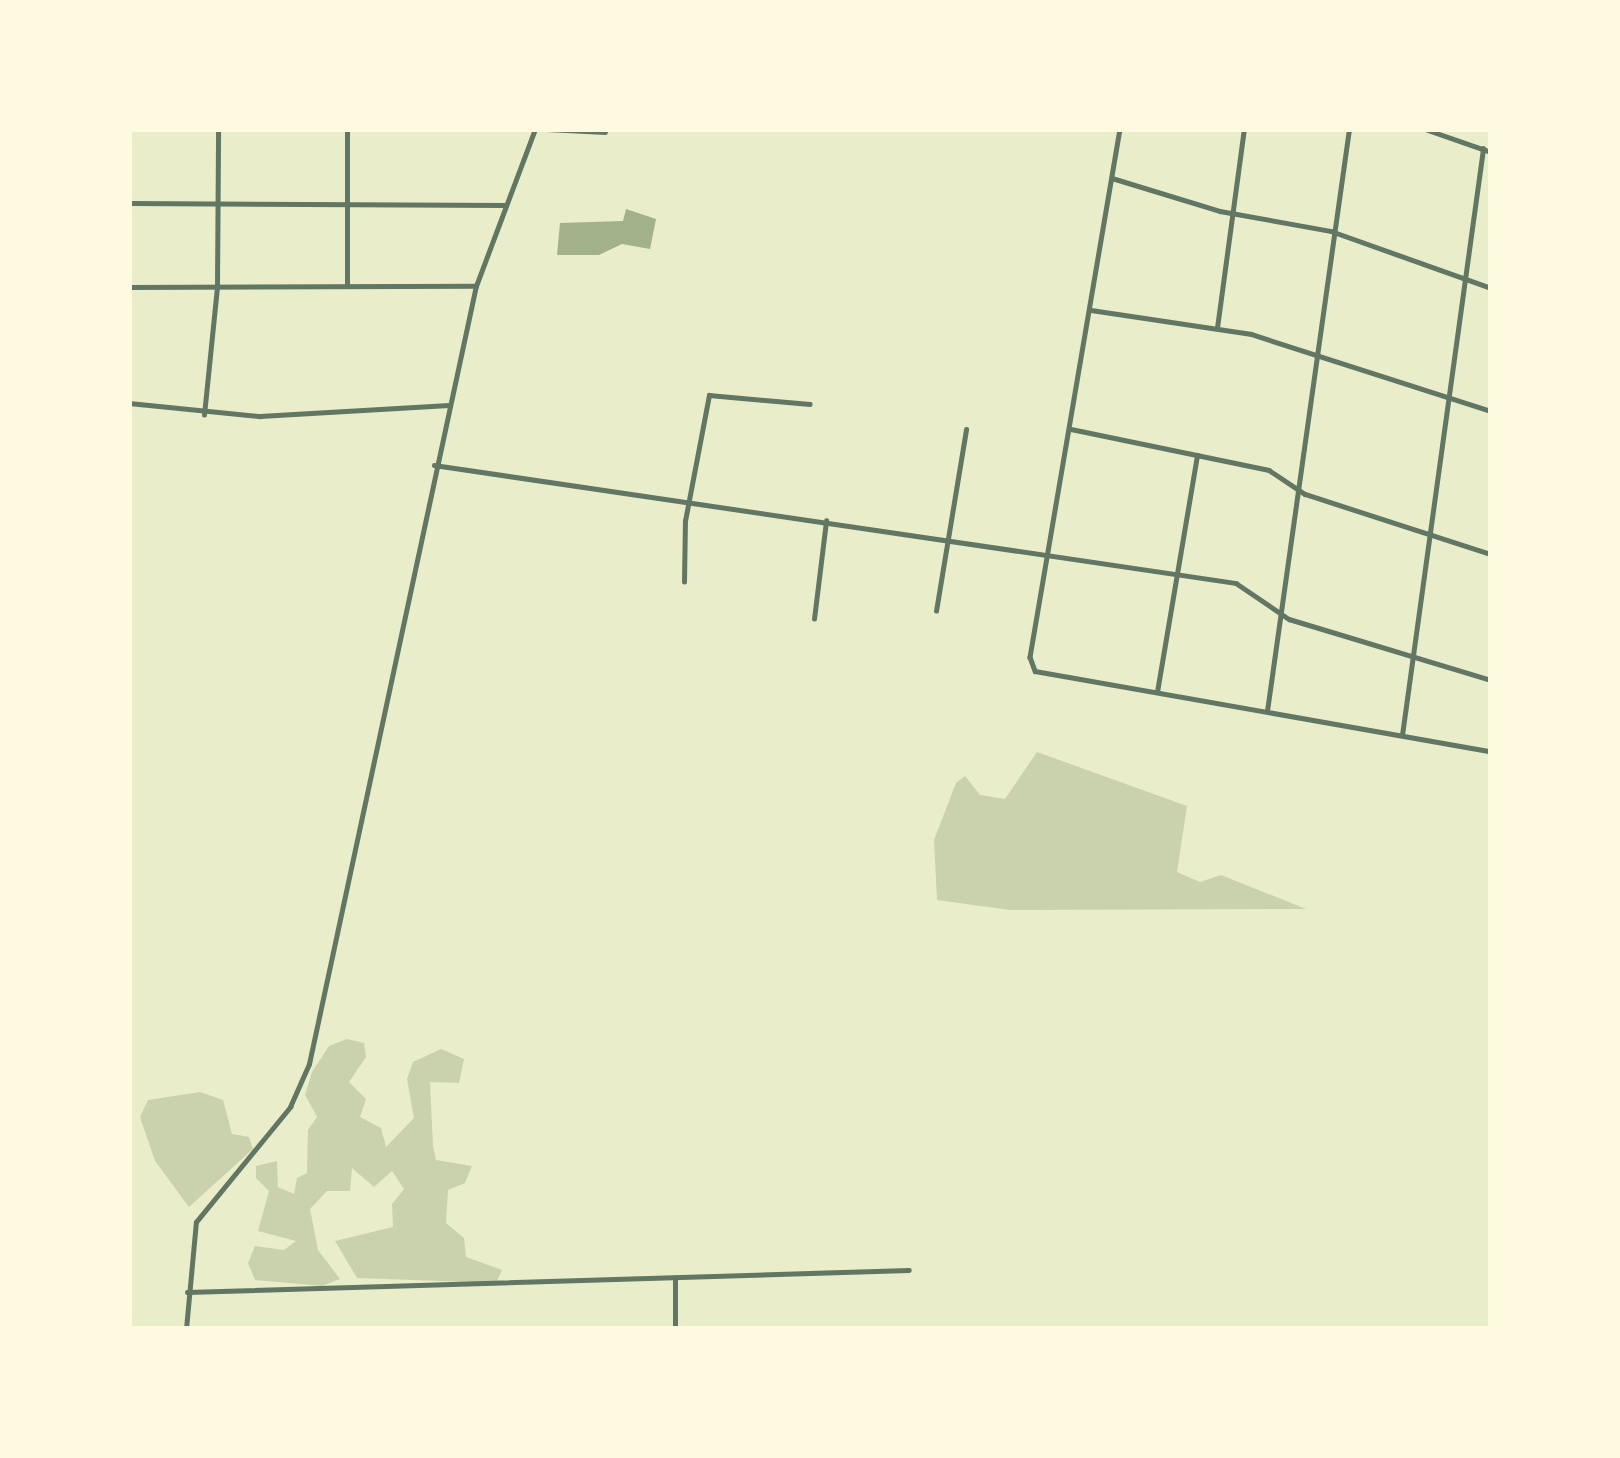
<!DOCTYPE html>
<style>
body{margin:0}
#map{position:relative;width:1620px;height:1458px;overflow:hidden;background:#e9edc9;font-family:Overpass,sans-serif}
div>[style]{position:absolute}
[style*='--x']{left:calc(var(--x)*1px);top:calc(var(--y)*1px);width:calc(var(--w)*1px);rotate:calc(var(--a)*1deg)}
.green>*{inset:0;background:#cad2ad}
.water>*{inset:0;background:#a3b18a}
.minor>*{height:4.5px;margin:-2.25px;padding:0 2.25px;transform-origin:2.25px;border-radius:2.25px;background:#617663}
span{translate:-50% -50%;white-space:nowrap;text-align:center;line-height:1.15;-webkit-text-stroke:9px #fefae0;paint-order:stroke}
.frame{position:absolute;inset:0;border:132px solid #fefae0;pointer-events:none}
</style>
<div id="map">
<div class="green">
<i style="clip-path:polygon(1037px 752px,1187px 806px,1177px 872px,1200px 882px,1221px 875px,1306px 909px,1010px 910px,937px 900px,934px 840px,956px 783px,965px 776px,980px 795px,1005px 799px)"></i>
<i style="clip-path:polygon(347px 1039px,364px 1043px,366px 1057px,349px 1082px,366px 1099px,360px 1117px,381px 1128px,386px 1147px,414px 1118px,407px 1079px,413px 1062px,441px 1049px,464px 1059px,459px 1083px,430px 1082px,433px 1146px,436px 1160px,472px 1166px,465px 1183px,448px 1190px,446px 1223px,464px 1238px,466px 1257px,502px 1270px,496px 1283px,357px 1278px,335px 1241px,393px 1227px,392px 1204px,404px 1189px,392px 1171px,374px 1187px,352px 1168px,350px 1191px,327px 1191px,310px 1209px,318px 1250px,340px 1279px,322px 1286px,255px 1280px,248px 1263px,255px 1246px,284px 1250px,296px 1241px,258px 1231px,269px 1191px,256px 1178px,256px 1166px,277px 1161px,278px 1187px,294px 1194px,297px 1178px,307px 1173px,308px 1130px,317px 1117px,305px 1095px,312px 1072px,329px 1046px)"></i>
<i style="clip-path:polygon(200px 1092px,223px 1100px,232px 1134px,249px 1137px,253px 1149px,189px 1207px,155px 1161px,140px 1117px,148px 1100px)"></i>
</div>
<div class="water">
<i style="clip-path:polygon(626px 209px,656px 219px,650px 249px,622px 244px,599px 255px,557px 255px,560px 223px,623px 221px)"></i>
</div>
<div class="minor">
<i style="--x:546;--y:129;--w:59;--a:2.9"></i>
<i style="--x:1120;--y:129;--w:536;--a:99.67"></i>
<i style="--x:1030;--y:657;--w:15;--a:70"></i>
<i style="--x:1035;--y:671;--w:463;--a:10"></i>
<i style="--x:1425;--y:129;--w:70;--a:19.2"></i>
<i style="--x:1112;--y:178;--w:113;--a:17"></i>
<i style="--x:1220;--y:211;--w:113;--a:10.2"></i>
<i style="--x:1331;--y:231;--w:170;--a:19.6"></i>
<i style="--x:129;--y:203;--w:376;--a:0.3"></i>
<i style="--x:347;--y:285;--w:156;--a:-90"></i>
<i style="--x:129;--y:287;--w:347;--a:-0.2"></i>
<i style="--x:1091;--y:310;--w:162;--a:8.5"></i>
<i style="--x:1251;--y:334;--w:252;--a:17.8"></i>
<i style="--x:1217;--y:328;--w:201;--a:-82.3"></i>
<i style="--x:129;--y:403;--w:132;--a:5.7"></i>
<i style="--x:260;--y:416;--w:189;--a:-3.3"></i>
<i style="--x:204;--y:415;--w:130;--a:-84.2"></i>
<i style="--x:217;--y:286;--w:157;--a:-89.6"></i>
<i style="--x:1071;--y:429;--w:202;--a:11.7"></i>
<i style="--x:1269;--y:470;--w:43;--a:33.7"></i>
<i style="--x:1305;--y:494;--w:195;--a:17.9"></i>
<i style="--x:434;--y:465;--w:811;--a:8.37"></i>
<i style="--x:1236;--y:583;--w:64;--a:34.2"></i>
<i style="--x:1289;--y:619;--w:211;--a:16.8"></i>
<i style="--x:684;--y:582;--w:61;--a:-89.1"></i>
<i style="--x:685;--y:521;--w:128;--a:-79.2"></i>
<i style="--x:709;--y:395;--w:101;--a:5.1"></i>
<i style="--x:936;--y:611;--w:184;--a:-80.6"></i>
<i style="--x:814;--y:619;--w:99;--a:-83"></i>
<i style="--x:1157;--y:692;--w:240;--a:-80.4"></i>
<i style="--x:1267;--y:711;--w:588;--a:-81.98"></i>
<i style="--x:1402;--y:735;--w:592;--a:-82.13"></i>
<i style="--x:187;--y:1292;--w:722;--a:-1.75"></i>
<i style="--x:186;--y:1329;--w:107;--a:-84.7"></i>
<i style="--x:196;--y:1222;--w:149;--a:-50.7"></i>
<i style="--x:290;--y:1107;--w:47;--a:-66.2"></i>
<i style="--x:309;--y:1064;--w:796;--a:-77.89"></i>
<i style="--x:476;--y:286;--w:168;--a:-69.4"></i>
<i style="--x:675;--y:1329;--w:51;--a:-90"></i>
</div>
<div class="frame"></div>
</div>
